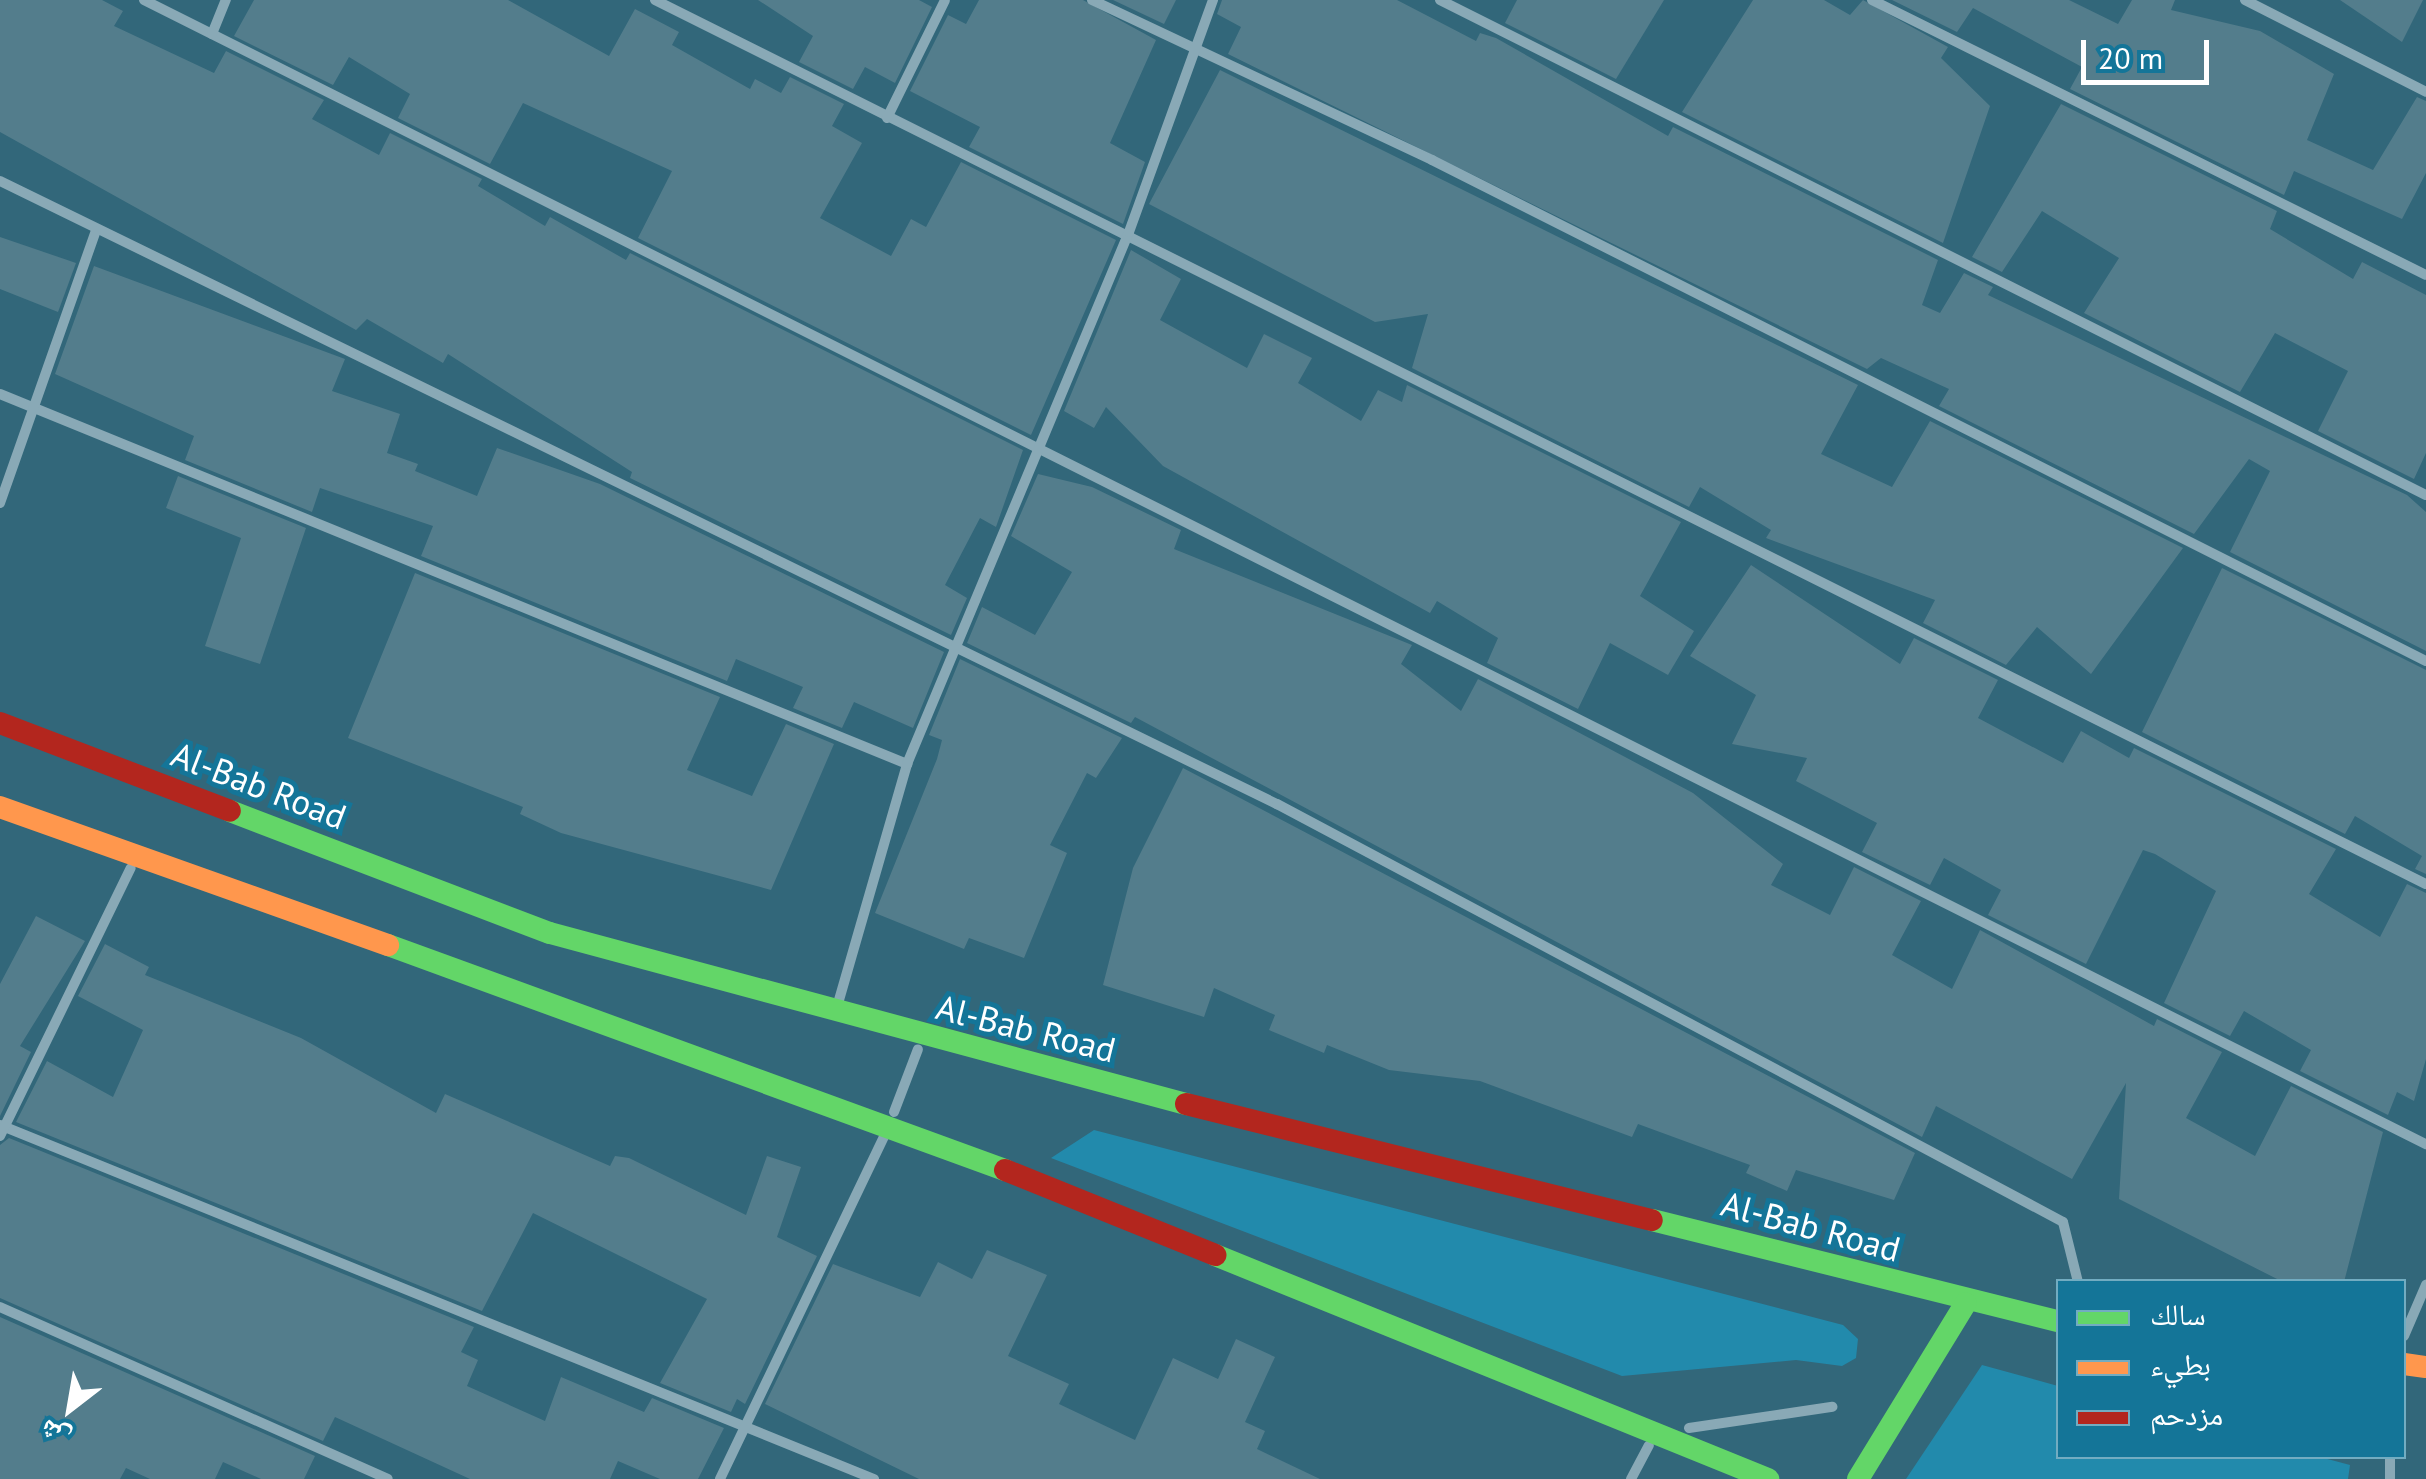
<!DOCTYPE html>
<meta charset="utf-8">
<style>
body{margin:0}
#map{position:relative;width:2426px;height:1479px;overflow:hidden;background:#32677a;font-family:"PT Sans","Noto Naskh Arabic",sans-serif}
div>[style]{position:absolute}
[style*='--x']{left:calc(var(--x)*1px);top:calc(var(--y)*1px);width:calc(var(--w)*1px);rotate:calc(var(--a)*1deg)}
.green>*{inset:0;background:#228aac}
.building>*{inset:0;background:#537d8c}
.street>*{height:10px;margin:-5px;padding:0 5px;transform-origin:5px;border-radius:5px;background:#89a9b6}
.fast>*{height:22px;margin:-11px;padding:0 11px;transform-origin:11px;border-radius:11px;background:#63d668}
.slow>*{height:22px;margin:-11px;padding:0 11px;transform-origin:11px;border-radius:11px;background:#ff974d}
.jam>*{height:22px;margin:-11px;padding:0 11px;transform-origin:11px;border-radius:11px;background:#b3261e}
span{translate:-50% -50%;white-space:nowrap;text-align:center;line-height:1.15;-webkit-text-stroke:10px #147598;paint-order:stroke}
.street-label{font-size:35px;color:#fff}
.legend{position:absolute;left:2056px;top:1279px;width:350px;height:180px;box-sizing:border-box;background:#147598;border:2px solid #72acc1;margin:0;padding:12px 18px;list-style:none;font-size:30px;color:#fff}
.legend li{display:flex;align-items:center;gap:20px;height:50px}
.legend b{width:50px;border:2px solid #72acc1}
.north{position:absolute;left:20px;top:1359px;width:100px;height:100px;-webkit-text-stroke:8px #147598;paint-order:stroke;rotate:211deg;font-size:28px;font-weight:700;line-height:40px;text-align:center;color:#fff}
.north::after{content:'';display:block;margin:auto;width:35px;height:45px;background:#fff;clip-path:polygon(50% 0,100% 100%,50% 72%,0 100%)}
.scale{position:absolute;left:2081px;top:40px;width:128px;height:45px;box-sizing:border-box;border:5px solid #fff;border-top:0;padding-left:12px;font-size:30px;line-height:35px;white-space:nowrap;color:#fff;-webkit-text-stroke:8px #147598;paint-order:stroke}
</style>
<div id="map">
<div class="green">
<i style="clip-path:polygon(1094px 1130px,1843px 1325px,1858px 1339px,1856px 1358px,1842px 1366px,1796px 1360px,1622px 1376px,1051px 1158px)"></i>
<i style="clip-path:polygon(1982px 1365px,2058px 1386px,2058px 1456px,2320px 1457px,2350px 1465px,2348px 1479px,1906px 1479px)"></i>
</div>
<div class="building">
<i style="clip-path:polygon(0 0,102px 0,123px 11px,114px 26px,214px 73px,226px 51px,324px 100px,312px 119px,379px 155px,390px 133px,482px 179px,478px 186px,545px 226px,550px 217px,626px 260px,630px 253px,1023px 450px,996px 527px,980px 518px,945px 585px,967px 598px,951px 635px,630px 478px,632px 472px,448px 354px,443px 363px,367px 319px,356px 330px,0 132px)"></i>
<i style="clip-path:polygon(254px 0,508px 0,609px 56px,635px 9px,679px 32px,672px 45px,750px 89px,755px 79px,781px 93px,790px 77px,844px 104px,832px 126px,862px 143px,820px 218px,891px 256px,911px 219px,926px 227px,961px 162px,1116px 240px,1031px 435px,638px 238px,672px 171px,523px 103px,490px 164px,398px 118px,410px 94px,349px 57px,333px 85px,234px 36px)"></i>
<i style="clip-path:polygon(758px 0,919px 0,932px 7px,895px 83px,865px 67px,853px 89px,799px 62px,813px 36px)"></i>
<i style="clip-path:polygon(979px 0,1083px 0,1156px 40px,1110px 143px,1145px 162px,1123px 224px,969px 147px,980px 127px,910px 91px,948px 15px,966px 24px)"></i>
<i style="clip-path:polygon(1113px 0,1176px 0,1164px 24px)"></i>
<i style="clip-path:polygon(1222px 0,1397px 0,1476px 41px,1480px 33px,1496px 38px,1668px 136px,1673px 127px,1938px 260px,1922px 305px,1940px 313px,1964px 273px,1993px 287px,1988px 295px,2407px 495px,2426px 512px,2426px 651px,2230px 552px,2270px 471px,2249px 459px,2194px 534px,1939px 406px,1949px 389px,1881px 358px,1867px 369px,1228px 54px,1241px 27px,1217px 14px)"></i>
<i style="clip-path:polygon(1517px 0,1664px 0,1616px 79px,1505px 23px)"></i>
<i style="clip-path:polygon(1753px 0,1824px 0,1850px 15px,1863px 0,1948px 47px,1941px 58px,1990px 106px,1943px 243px,1682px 112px)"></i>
<i style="clip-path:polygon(1892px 0,2069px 0,2118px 24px,2132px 0,2175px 0,2171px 10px,2260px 31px,2334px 74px,2307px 140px,2373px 170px,2417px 97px,2426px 101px,2426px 173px,2402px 219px,2294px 171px,2284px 195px,2070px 89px,2082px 67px,1973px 8px,1957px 32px)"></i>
<i style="clip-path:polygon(2340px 0,2423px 0,2402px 42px)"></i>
<i style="clip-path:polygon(1220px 70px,1858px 385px,1821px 454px,1892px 487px,1930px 421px,2183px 548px,2091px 674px,2037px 627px,2006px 665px,1923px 623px,1935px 600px,1766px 538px,1771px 530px,1700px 487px,1689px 507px,1412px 368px,1428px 314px,1375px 322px,1149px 204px)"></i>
<i style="clip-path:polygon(2061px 104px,2277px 211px,2270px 229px,2353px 279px,2362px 262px,2426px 295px,2426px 453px,2414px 479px,2318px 431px,2348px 371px,2275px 333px,2240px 392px,2084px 313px,2119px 258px,2042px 211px,2002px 272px,1972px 257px)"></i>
<i style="clip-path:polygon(0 237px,76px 263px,58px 312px,0 289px)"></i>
<i style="clip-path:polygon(1131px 250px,1181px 279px,1160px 320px,1247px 368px,1264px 334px,1312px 358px,1298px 383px,1361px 421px,1378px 390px,1402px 402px,1407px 385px,1681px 522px,1640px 596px,1694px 631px,1668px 675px,1610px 643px,1578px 709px,1487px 663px,1498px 638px,1437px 601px,1430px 613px,1163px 466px,1106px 407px,1094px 428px,1064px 411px)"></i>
<i style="clip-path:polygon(94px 266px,345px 359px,332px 391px,400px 414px,387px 453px,418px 464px,415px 471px,477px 496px,497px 448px,600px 484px,944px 652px,913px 728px,854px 702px,842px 728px,793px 708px,803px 687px,736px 659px,727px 681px,421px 556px,433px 526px,320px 488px,312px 512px,185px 460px,194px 436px,55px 374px)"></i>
<i style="clip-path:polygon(1038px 474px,1092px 487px,1181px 530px,1174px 549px,1412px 645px,1401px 664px,1461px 711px,1478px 679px,1693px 793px,1783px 864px,1771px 885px,1830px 915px,1854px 867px,1921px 901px,1892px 955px,1952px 989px,1980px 930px,2154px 1026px,2157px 1019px,2222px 1052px,2186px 1118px,2255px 1156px,2291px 1086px,2383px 1132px,2344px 1282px,2283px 1282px,2119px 1199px,2126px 1083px,2072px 1179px,1936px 1106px,1922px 1137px,1135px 717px,1131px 723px,967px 643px,982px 607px,1035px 635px,1072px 572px,1011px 536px)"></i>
<i style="clip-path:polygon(178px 476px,306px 528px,260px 664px,205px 646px,241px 538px,166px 508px)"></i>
<i style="clip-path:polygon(1751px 565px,1900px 664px,1914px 638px,1998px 680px,1978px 718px,2063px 763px,2081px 731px,2129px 758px,2134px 748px,2336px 849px,2309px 894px,2380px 937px,2407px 884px,2426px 893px,2426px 1059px,2414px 1101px,2397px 1092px,2388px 1115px,2300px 1071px,2311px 1050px,2244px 1011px,2230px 1036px,2164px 1003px,2216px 891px,2155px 854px,2143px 850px,2086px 964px,1988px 915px,2001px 890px,1944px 858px,1930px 885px,1862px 852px,1877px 823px,1796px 781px,1807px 758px,1732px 744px,1756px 695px,1690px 656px)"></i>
<i style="clip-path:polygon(2222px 568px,2426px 670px,2426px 874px,2415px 869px,2422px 856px,2355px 816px,2345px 834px,2142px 732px)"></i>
<i style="clip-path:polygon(415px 573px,720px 697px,687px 770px,752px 796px,786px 724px,834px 744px,771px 890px,561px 833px,520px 814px,523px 807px,348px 738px)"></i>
<i style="clip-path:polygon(960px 659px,1122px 738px,1096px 778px,1087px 773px,1050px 845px,1067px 853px,1024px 958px,969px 938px,964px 949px,875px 913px,937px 759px,942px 740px,929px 735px)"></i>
<i style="clip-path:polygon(1183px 768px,1915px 1153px,1894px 1200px,1796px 1170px,1787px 1191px,1746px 1173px,1750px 1165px,1638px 1124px,1632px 1137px,1480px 1081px,1389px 1070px,1327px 1045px,1324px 1053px,1269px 1030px,1275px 1015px,1214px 988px,1204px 1017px,1103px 985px,1133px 868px)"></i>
<i style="clip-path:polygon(36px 916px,85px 941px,20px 1046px,31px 1052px,0 1116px,0 984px)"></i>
<i style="clip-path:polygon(105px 944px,149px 967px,145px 975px,301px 1038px,436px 1113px,445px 1094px,610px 1166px,615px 1156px,629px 1158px,746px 1215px,767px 1156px,801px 1167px,777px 1237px,817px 1256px,745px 1404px,737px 1399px,731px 1412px,660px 1383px,707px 1299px,533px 1213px,482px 1311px,16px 1122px,47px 1061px,113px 1097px,143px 1030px,78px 996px)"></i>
<i style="clip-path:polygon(9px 1138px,474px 1327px,461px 1352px,478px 1360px,467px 1386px,545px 1421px,561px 1377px,644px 1412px,652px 1398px,724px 1428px,698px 1479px,660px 1479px,618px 1461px,610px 1479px,470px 1479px,335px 1417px,323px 1441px,0 1298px,0 1145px)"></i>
<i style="clip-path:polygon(987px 1250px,1047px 1275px,1008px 1356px,1069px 1384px,1059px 1404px,1135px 1440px,1173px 1358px,1218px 1379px,1236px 1339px,1275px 1357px,1245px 1422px,1265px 1431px,1257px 1449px,1320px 1479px,919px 1479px,765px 1404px,833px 1264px,920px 1297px,938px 1262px,972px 1279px)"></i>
<i style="clip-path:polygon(0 1317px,315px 1456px,304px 1479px,261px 1479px,223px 1462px,215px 1479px,150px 1479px,126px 1468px,120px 1479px,0 1479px)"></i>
</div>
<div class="street">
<i style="--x:144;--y:0;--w:2553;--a:26.63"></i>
<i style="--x:655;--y:0;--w:1979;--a:26.53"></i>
<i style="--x:1092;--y:0;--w:376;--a:25.2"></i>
<i style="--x:1432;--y:160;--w:1113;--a:26.75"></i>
<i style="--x:1440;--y:0;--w:1103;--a:26.66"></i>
<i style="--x:1872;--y:0;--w:618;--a:26.4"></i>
<i style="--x:2245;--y:0;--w:203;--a:26.9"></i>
<i style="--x:212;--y:34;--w:37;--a:-68"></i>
<i style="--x:887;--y:118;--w:131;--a:-63.8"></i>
<i style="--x:0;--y:181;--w:1421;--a:26.01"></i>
<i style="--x:1277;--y:804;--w:890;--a:28"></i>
<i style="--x:2063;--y:1222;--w:62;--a:76"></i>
<i style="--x:0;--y:394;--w:980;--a:22.19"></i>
<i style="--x:0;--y:503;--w:288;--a:-70.6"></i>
<i style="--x:839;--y:1000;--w:246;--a:-73.9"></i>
<i style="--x:907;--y:764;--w:576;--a:-67.35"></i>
<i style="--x:1129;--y:232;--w:247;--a:-70.1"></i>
<i style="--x:894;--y:1112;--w:67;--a:-69.1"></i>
<i style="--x:0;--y:1125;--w:943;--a:22.05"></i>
<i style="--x:0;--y:1136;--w:298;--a:-64"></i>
<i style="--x:0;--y:1307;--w:424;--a:23.9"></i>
<i style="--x:2404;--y:1336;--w:56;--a:-66.7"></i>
<i style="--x:1689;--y:1428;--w:145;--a:-8.4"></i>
<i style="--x:720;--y:1479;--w:379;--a:-64.4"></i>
<i style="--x:1631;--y:1479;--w:38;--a:-62"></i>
<i style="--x:2390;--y:1479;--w:23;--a:-90"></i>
</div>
<div class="fast">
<i style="--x:230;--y:811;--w:342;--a:20.9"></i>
<i style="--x:550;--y:933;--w:659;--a:15.05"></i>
<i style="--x:388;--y:945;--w:657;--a:20.04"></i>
<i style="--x:1652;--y:1220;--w:418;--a:14"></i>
<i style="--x:1215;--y:1255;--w:597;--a:22.05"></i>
<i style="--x:1858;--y:1479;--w:206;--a:-58.5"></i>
</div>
<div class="slow">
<i style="--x:0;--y:807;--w:412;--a:19.6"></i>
<i style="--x:2404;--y:1364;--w:22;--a:8"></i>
</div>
<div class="jam">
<i style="--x:0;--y:723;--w:246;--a:20.9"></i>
<i style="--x:1186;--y:1104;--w:480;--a:14"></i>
<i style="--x:1005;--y:1170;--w:227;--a:22"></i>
</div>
<div class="street-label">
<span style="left:259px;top:785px;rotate:21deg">Al-Bab Road</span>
<span style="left:1026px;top:1028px;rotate:14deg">Al-Bab Road</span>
<span style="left:1811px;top:1226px;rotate:15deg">Al-Bab Road</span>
</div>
<ul class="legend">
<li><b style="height:12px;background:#63d668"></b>سالك</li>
<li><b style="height:12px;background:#ff974d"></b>بطيء</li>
<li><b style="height:12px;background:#b3261e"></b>مزدحم</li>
</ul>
<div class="north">ش</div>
<div class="scale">20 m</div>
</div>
